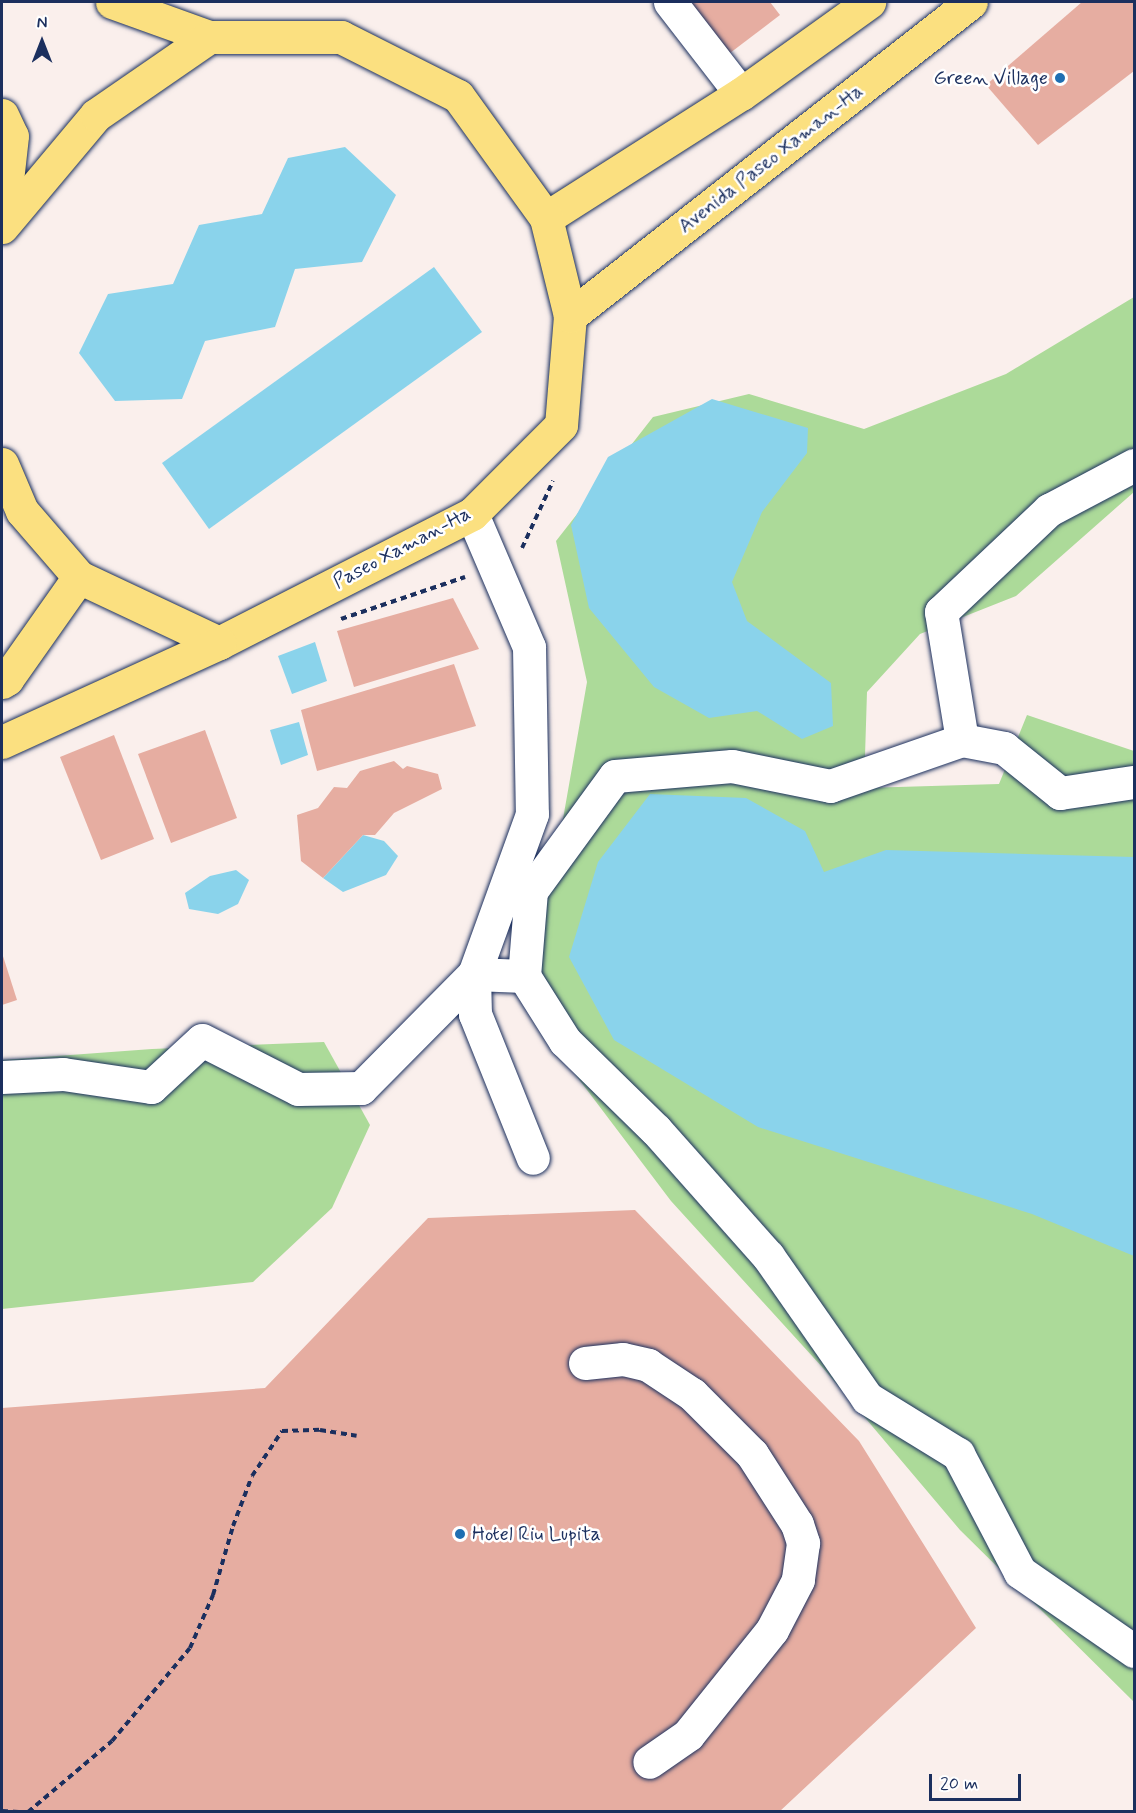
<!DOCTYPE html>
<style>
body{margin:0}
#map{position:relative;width:1136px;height:1813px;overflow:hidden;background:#faefec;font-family:Mynerve,sans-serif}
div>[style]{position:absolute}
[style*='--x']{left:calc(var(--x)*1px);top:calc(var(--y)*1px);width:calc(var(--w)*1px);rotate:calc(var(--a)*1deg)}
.green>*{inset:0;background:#acda99}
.water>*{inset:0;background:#8ad3eb}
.building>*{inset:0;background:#e6ada1}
.path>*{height:4px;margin-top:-2px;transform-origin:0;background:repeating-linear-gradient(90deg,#1b2f5e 0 6px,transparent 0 10.5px)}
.roads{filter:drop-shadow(0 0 2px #1b2f5e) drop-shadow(0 0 2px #1b2f5e)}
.minor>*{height:33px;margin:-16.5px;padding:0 16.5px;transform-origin:16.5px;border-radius:16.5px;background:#fff}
.major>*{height:33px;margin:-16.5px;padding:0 16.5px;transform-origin:16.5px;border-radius:16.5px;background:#fbe080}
.dots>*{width:16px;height:16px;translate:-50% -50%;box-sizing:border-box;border:3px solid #fff;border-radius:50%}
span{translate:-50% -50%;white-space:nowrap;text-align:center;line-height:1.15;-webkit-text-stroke:5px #fff;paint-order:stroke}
.poi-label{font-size:20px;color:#1b2f5e}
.right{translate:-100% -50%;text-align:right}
.left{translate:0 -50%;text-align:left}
.street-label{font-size:20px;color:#1b2f5e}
.frame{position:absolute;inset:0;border:3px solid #1b2f5e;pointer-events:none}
.north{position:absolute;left:12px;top:12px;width:60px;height:60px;-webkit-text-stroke:4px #fff;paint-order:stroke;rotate:0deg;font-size:16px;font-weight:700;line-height:24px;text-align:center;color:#1b2f5e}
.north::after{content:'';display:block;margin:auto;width:21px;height:27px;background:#1b2f5e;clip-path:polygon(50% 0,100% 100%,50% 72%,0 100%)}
.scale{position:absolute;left:929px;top:1774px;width:92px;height:27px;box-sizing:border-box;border:3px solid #1b2f5e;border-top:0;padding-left:8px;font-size:18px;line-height:21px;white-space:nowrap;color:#1b2f5e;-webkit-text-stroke:4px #fff;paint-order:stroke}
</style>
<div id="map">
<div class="green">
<i style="clip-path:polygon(1134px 297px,1134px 492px,1016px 596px,920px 634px,867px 692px,864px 788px,999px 784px,1027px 715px,1134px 751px,1134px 1702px,960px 1530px,823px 1368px,671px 1201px,556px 1049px,523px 945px,563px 819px,587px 682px,556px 541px,653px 417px,749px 394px,864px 429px,1006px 374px)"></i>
<i style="clip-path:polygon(324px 1042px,370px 1125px,332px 1208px,253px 1282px,2px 1309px,2px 1060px,152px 1049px)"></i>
</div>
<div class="water">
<i style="clip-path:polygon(345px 147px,396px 195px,362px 262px,295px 269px,275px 327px,205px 341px,182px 399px,115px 401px,79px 353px,108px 294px,173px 284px,199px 225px,262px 214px,288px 158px)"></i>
<i style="clip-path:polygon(434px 267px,482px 332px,209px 529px,162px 463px)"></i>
<i style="clip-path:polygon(712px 399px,808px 428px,807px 453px,762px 512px,732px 582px,747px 621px,831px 683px,833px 726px,802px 739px,757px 711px,709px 718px,654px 687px,589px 608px,571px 525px,608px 457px)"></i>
<i style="clip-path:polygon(315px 642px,327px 681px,292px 694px,278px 656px)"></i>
<i style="clip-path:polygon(299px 722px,308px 755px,281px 765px,270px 730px)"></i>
<i style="clip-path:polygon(650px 794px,746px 798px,805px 831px,824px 872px,886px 850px,1134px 857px,1134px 1256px,1032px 1214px,758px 1127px,614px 1040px,569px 957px,598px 862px)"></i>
<i style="clip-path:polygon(363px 835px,384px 841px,398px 856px,386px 875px,343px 892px,323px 878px)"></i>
<i style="clip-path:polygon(236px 870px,249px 880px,238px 904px,218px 914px,189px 909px,185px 893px,210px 876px)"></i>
</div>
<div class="building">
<i style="clip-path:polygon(691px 2px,770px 2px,780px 15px,730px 53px)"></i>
<i style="clip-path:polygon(1082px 2px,1134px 2px,1134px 71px,1038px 145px,986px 85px)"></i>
<i style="clip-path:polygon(453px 598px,479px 649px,354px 687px,337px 631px)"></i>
<i style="clip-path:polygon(454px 664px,476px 726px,317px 771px,301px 710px)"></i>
<i style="clip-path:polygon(205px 730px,237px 818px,171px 843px,138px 754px)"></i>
<i style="clip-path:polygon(114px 735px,154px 839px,101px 860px,60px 757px)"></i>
<i style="clip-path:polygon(394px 761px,403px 769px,407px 766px,438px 774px,442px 789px,394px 813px,375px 835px,363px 835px,323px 878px,301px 861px,297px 815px,318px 808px,334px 787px,347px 788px,360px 771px)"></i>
<i style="clip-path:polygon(2px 953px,17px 1000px,2px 1005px)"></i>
<i style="clip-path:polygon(635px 1210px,859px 1441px,976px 1628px,779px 1812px,2px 1812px,2px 1408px,265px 1388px,428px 1218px)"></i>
</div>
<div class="path">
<i style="--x:522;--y:548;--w:74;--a:-65.2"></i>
<i style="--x:341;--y:619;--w:131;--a:-18.7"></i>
<i style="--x:2;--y:1811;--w:17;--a:3"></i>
<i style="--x:28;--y:1812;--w:110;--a:-40.2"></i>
<i style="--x:112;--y:1741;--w:121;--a:-50"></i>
<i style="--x:190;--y:1648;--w:58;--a:-66.5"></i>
<i style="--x:213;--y:1595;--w:72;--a:-73.8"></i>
<i style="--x:233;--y:1526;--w:53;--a:-69.2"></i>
<i style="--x:252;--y:1476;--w:54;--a:-56.3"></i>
<i style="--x:282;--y:1431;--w:38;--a:-2"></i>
<i style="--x:320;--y:1430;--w:37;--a:9"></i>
</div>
<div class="roads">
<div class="minor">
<i style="--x:670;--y:2;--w:116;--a:52.3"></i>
<i style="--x:472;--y:514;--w:145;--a:66.8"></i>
<i style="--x:529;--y:647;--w:167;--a:89"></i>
<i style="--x:532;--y:814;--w:170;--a:109.9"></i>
<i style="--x:474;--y:974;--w:40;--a:88.6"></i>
<i style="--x:475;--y:1014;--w:155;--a:68.1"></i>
<i style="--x:962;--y:740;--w:130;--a:-99.3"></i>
<i style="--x:941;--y:612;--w:149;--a:-43.4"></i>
<i style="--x:1049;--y:510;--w:96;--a:-27.9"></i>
<i style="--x:524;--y:976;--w:77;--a:57.8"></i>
<i style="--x:565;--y:1041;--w:127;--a:44.4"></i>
<i style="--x:656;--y:1130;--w:169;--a:48.4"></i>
<i style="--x:768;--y:1256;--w:173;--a:55.1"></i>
<i style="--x:867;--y:1398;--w:107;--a:31.6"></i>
<i style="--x:958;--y:1454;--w:133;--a:62.3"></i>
<i style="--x:1020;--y:1572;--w:139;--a:34.7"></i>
<i style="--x:2;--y:1077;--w:61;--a:-2.8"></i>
<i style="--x:63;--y:1074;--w:89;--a:8.4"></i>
<i style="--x:151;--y:1087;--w:69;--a:-42.7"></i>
<i style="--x:202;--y:1040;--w:108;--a:27"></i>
<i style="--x:298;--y:1089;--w:63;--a:-0.9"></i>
<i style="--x:361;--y:1088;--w:161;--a:-45.3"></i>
<i style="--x:474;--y:974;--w:50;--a:2.3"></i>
<i style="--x:524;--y:976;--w:85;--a:-85.3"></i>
<i style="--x:531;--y:891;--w:142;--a:-53.9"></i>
<i style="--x:615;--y:776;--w:117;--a:-4.9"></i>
<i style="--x:732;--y:766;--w:100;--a:11.5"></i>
<i style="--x:830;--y:786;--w:140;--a:-19.2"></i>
<i style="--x:962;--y:740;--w:43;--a:10.8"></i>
<i style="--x:1004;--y:748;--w:72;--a:38.8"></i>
<i style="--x:1060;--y:793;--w:75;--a:-8.5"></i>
<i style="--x:585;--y:1363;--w:38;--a:-6"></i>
<i style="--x:623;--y:1359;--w:26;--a:13"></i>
<i style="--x:648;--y:1365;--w:53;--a:33.4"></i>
<i style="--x:692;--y:1394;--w:85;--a:45"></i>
<i style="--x:752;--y:1454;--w:83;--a:57.3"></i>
<i style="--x:797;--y:1524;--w:20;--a:72"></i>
<i style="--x:803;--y:1543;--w:37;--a:98"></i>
<i style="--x:798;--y:1580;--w:56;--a:117.5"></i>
<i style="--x:772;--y:1630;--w:134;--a:128.7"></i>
<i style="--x:688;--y:1735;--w:47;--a:145.3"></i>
</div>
<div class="major">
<i style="--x:112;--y:2;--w:103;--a:19.8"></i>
<i style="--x:2;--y:115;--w:23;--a:65"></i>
<i style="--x:12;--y:136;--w:90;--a:96.4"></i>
<i style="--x:546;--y:218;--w:231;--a:-32.5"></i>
<i style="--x:741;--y:94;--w:158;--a:-35.7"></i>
<i style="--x:2;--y:227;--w:146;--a:-50"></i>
<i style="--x:96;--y:115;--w:137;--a:-34.6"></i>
<i style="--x:209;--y:37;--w:132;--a:0"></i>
<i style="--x:341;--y:37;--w:131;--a:26.8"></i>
<i style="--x:458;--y:96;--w:150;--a:54.2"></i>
<i style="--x:546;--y:218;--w:101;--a:76.2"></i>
<i style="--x:570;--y:316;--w:109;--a:94.7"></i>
<i style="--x:561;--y:425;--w:126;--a:135"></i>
<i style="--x:472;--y:514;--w:284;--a:153"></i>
<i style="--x:219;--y:643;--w:155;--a:-154.8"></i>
<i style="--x:79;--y:577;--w:87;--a:-130.8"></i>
<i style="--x:22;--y:511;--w:51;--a:-113.1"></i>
<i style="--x:570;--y:316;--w:509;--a:-38.06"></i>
<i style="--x:2;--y:682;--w:6;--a:-31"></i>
<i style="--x:7;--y:679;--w:125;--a:-54.8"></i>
<i style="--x:2;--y:742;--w:239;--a:-24.5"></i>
</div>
</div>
<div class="dots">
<i style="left:1060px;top:78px;background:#1f6fb2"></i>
<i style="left:460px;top:1534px;background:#1f6fb2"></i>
</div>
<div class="poi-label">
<span class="right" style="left:1048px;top:78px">Green Village</span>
<span class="left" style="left:472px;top:1534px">Hotel Riu Lupita</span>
</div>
<div class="street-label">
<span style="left:771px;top:159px;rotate:-38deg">Avenida Paseo Xaman-Ha</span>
<span style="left:402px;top:548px;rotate:-28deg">Paseo Xaman-Ha</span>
</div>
<div class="frame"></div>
<div class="north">N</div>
<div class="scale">20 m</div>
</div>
